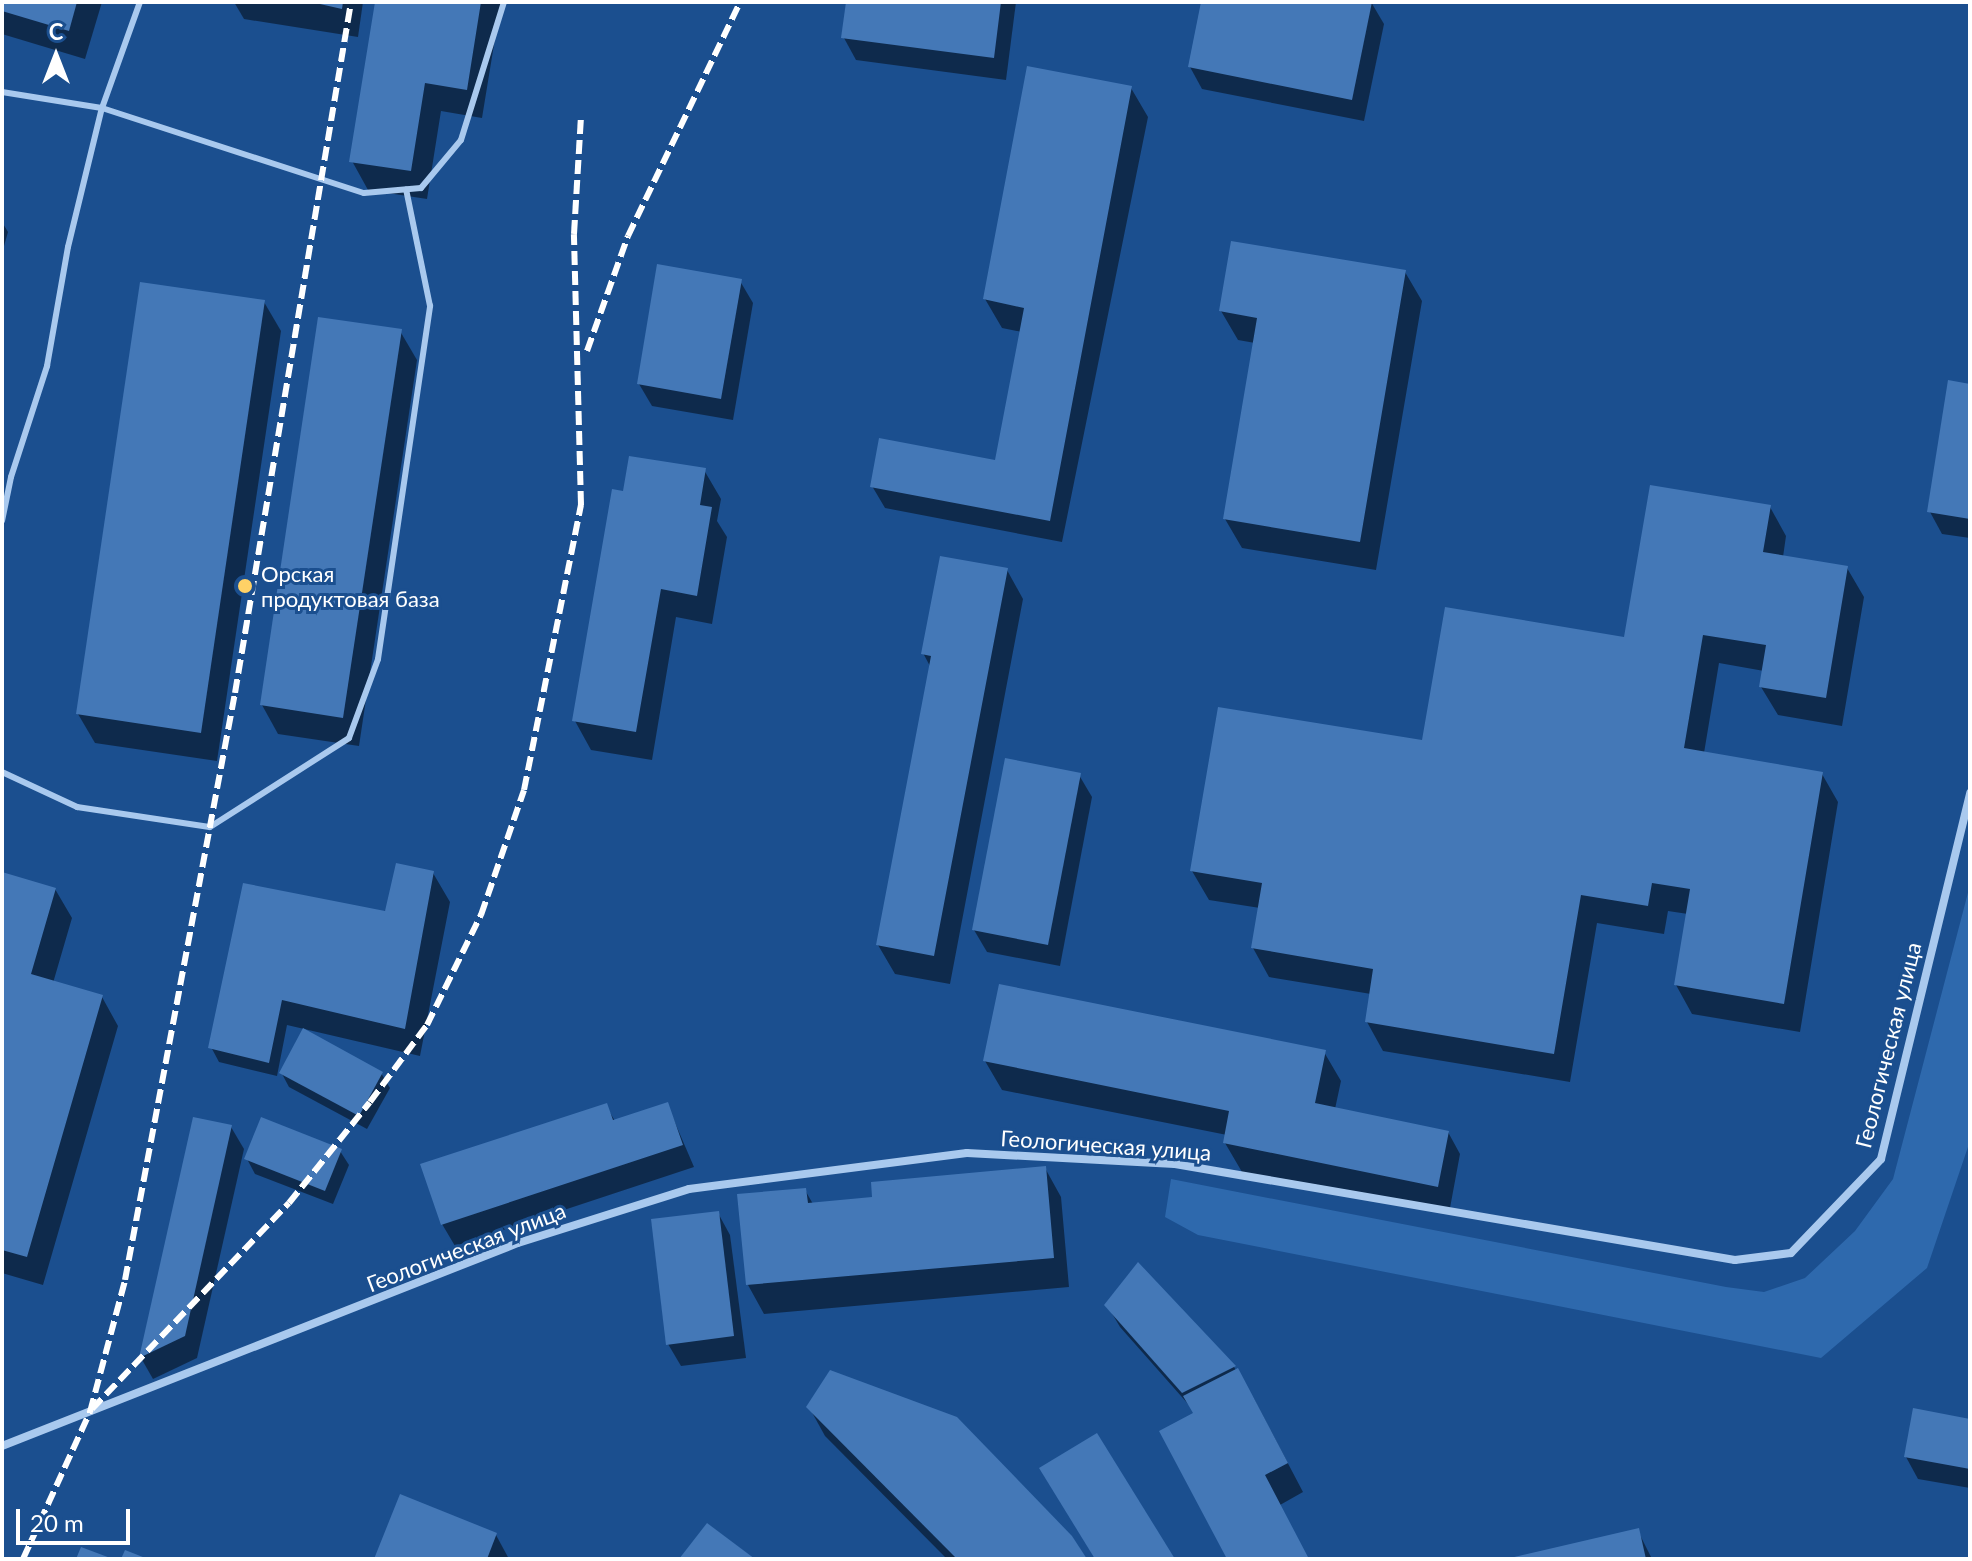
<!DOCTYPE html>
<meta charset="utf-8">
<style>
body{margin:0}
#map{position:relative;width:1972px;height:1561px;overflow:hidden;background:#1b4f8f;font-family:Lato,sans-serif}
div>[style]{position:absolute}
[style*='--x']{left:calc(var(--x)*1px);top:calc(var(--y)*1px);width:calc(var(--w)*1px);rotate:calc(var(--a)*1deg)}
.green>*{inset:0;background:#2e69ad}
.shadow>*{inset:0;background:#0007}
.building>*{inset:0;background:#4478b7}
.lane>*{height:6px;margin:-3px;padding:0 3px;transform-origin:3px;border-radius:3px;background:#a9c9ee}
.street>*{height:8px;margin:-4px;padding:0 4px;transform-origin:4px;border-radius:4px;background:#a9c9ee}
.rail>*{height:6px;margin-top:-3px;transform-origin:0;background:repeating-linear-gradient(90deg,#fff 0 14px,transparent 0 20px)}
.dots>*{width:22px;height:22px;translate:-50% -50%;box-sizing:border-box;border:4px solid #1b4f8f;border-radius:50%}
span{translate:-50% -50%;white-space:nowrap;text-align:center;line-height:1.15;-webkit-text-stroke:6px #1b4f8f;paint-order:stroke}
.poi-label{font-size:22px;color:#fff}
.left{translate:0 -50%;text-align:left}
.street-label{font-size:22px;color:#fff}
.frame{position:absolute;inset:0;border:4px solid #fff;pointer-events:none}
.north{position:absolute;left:16px;top:16px;width:80px;height:80px;-webkit-text-stroke:6px #1b4f8f;paint-order:stroke;rotate:0deg;font-size:22px;font-weight:700;line-height:32px;text-align:center;color:#fff}
.north::after{content:'';display:block;margin:auto;width:28px;height:36px;background:#fff;clip-path:polygon(50% 0,100% 100%,50% 72%,0 100%)}
.scale{position:absolute;left:16px;top:1509px;width:114px;height:36px;box-sizing:border-box;border:4px solid #fff;border-top:0;padding-left:10px;font-size:24px;line-height:28px;white-space:nowrap;color:#fff;-webkit-text-stroke:6px #1b4f8f;paint-order:stroke}
</style>
<div id="map">
<div class="green">
<i style="clip-path:polygon(1970px 885px,1970px 1141px,1927px 1268px,1821px 1358px,1198px 1235px,1165px 1217px,1171px 1179px,1726px 1287px,1764px 1292px,1805px 1278px,1855px 1231px,1893px 1179px)"></i>
</div>
<div class="shadow">
<i style="clip-path:polygon(2px 2px,102px 2px,85px 59px,2px 34px)"></i>
<i style="clip-path:polygon(234px 2px,363px 2px,358px 37px,244px 19px)"></i>
<i style="clip-path:polygon(377px 2px,501px 2px,482px 118px,441px 111px,427px 199px,368px 190px,352px 161px)"></i>
<i style="clip-path:polygon(848px 2px,1016px 2px,1006px 80px,856px 60px,844px 38px)"></i>
<i style="clip-path:polygon(1203px 2px,1371px 2px,1384px 24px,1364px 121px,1202px 89px,1190px 67px)"></i>
<i style="clip-path:polygon(1131px 88px,1148px 117px,1062px 542px,885px 508px,872px 486px,997px 462px,1022px 332px,1002px 328px,985px 299px)"></i>
<i style="clip-path:polygon(2px 222px,8px 232px,2px 253px)"></i>
<i style="clip-path:polygon(1405px 272px,1422px 301px,1376px 570px,1242px 548px,1225px 519px,1255px 343px,1238px 340px,1221px 311px)"></i>
<i style="clip-path:polygon(740px 281px,753px 303px,733px 420px,652px 406px,639px 384px)"></i>
<i style="clip-path:polygon(264px 302px,281px 331px,217px 761px,95px 743px,78px 714px)"></i>
<i style="clip-path:polygon(400px 331px,417px 360px,359px 746px,278px 734px,262px 705px)"></i>
<i style="clip-path:polygon(1970px 386px,1970px 538px,1942px 534px,1930px 512px)"></i>
<i style="clip-path:polygon(704px 470px,721px 499px,717px 521px,727px 537px,712px 624px,676px 617px,652px 760px,591px 750px,575px 721px,624px 494px)"></i>
<i style="clip-path:polygon(1770px 507px,1786px 536px,1783px 557px,1847px 568px,1864px 597px,1842px 726px,1778px 715px,1761px 687px,1764px 671px,1719px 663px,1704px 753px,1822px 774px,1838px 802px,1800px 1032px,1692px 1014px,1676px 985px,1688px 914px,1668px 911px,1664px 934px,1597px 923px,1570px 1082px,1383px 1051px,1367px 1022px,1371px 994px,1269px 977px,1253px 948px,1260px 908px,1209px 900px,1192px 871px,1626px 640px)"></i>
<i style="clip-path:polygon(1007px 570px,1023px 599px,950px 984px,895px 974px,878px 945px,931px 668px,923px 653px)"></i>
<i style="clip-path:polygon(1079px 775px,1092px 797px,1060px 966px,987px 952px,974px 930px)"></i>
<i style="clip-path:polygon(433px 873px,450px 902px,420px 1056px,287px 1025px,277px 1076px,219px 1062px,211px 1047px)"></i>
<i style="clip-path:polygon(2px 874px,55px 889px,72px 918px,53px 983px,102px 997px,118px 1026px,43px 1285px,2px 1273px)"></i>
<i style="clip-path:polygon(1324px 1052px,1341px 1081px,1335px 1109px,1448px 1132px,1460px 1154px,1450px 1208px,1242px 1172px,1225px 1143px,1227px 1135px,1002px 1090px,985px 1061px)"></i>
<i style="clip-path:polygon(281px 1072px,381px 1073px,390px 1088px,367px 1129px,289px 1087px)"></i>
<i style="clip-path:polygon(667px 1104px,694px 1167px,455px 1246px,442px 1224px,606px 1106px,615px 1121px)"></i>
<i style="clip-path:polygon(194px 1120px,231px 1127px,244px 1149px,197px 1358px,153px 1379px,141px 1358px)"></i>
<i style="clip-path:polygon(340px 1151px,349px 1165px,333px 1204px,255px 1174px,247px 1159px)"></i>
<i style="clip-path:polygon(1045px 1168px,1061px 1197px,1069px 1287px,764px 1314px,748px 1285px,805px 1190px,813px 1204px,874px 1199px)"></i>
<i style="clip-path:polygon(718px 1213px,730px 1235px,746px 1358px,681px 1366px,668px 1344px)"></i>
<i style="clip-path:polygon(1138px 1265px,1234px 1367px,1254px 1399px,1303px 1492px,1280px 1505px,1308px 1559px,1229px 1559px,1196px 1413px,1120px 1327px,1107px 1305px)"></i>
<i style="clip-path:polygon(809px 1407px,1085px 1559px,947px 1559px,825px 1436px)"></i>
<i style="clip-path:polygon(1970px 1421px,1970px 1488px,1918px 1479px,1906px 1457px)"></i>
<i style="clip-path:polygon(1638px 1531px,1652px 1559px,1514px 1559px)"></i>
<i style="clip-path:polygon(496px 1535px,509px 1559px,376px 1559px)"></i>
</div>
<div class="building">
<i style="clip-path:polygon(2px 2px,77px 2px,69px 31px,2px 11px)"></i>
<i style="clip-path:polygon(311px 2px,343px 2px,342px 9px)"></i>
<i style="clip-path:polygon(375px 2px,481px 2px,467px 90px,425px 83px,411px 171px,349px 162px)"></i>
<i style="clip-path:polygon(846px 2px,1001px 2px,994px 58px,841px 38px)"></i>
<i style="clip-path:polygon(1201px 2px,1372px 2px,1352px 100px,1188px 67px)"></i>
<i style="clip-path:polygon(1027px 66px,1132px 86px,1050px 521px,870px 487px,879px 438px,995px 460px,1024px 308px,983px 299px)"></i>
<i style="clip-path:polygon(1231px 241px,1406px 270px,1360px 542px,1223px 519px,1257px 318px,1219px 311px)"></i>
<i style="clip-path:polygon(657px 264px,742px 279px,721px 399px,637px 384px)"></i>
<i style="clip-path:polygon(140px 282px,265px 300px,201px 733px,76px 714px)"></i>
<i style="clip-path:polygon(318px 317px,402px 329px,343px 718px,260px 705px)"></i>
<i style="clip-path:polygon(1948px 380px,1970px 384px,1970px 519px,1927px 512px)"></i>
<i style="clip-path:polygon(629px 456px,706px 468px,700px 505px,712px 507px,697px 596px,661px 589px,636px 732px,572px 721px,612px 489px,623px 491px)"></i>
<i style="clip-path:polygon(1650px 485px,1771px 505px,1763px 552px,1848px 566px,1826px 698px,1759px 687px,1766px 645px,1703px 635px,1684px 748px,1823px 772px,1784px 1004px,1674px 985px,1690px 889px,1652px 883px,1648px 906px,1581px 895px,1554px 1054px,1365px 1022px,1373px 969px,1251px 948px,1262px 883px,1190px 871px,1218px 707px,1422px 740px,1445px 607px,1624px 637px)"></i>
<i style="clip-path:polygon(940px 556px,1008px 568px,934px 956px,876px 945px,931px 656px,921px 654px)"></i>
<i style="clip-path:polygon(1005px 758px,1081px 773px,1048px 945px,972px 930px)"></i>
<i style="clip-path:polygon(396px 863px,434px 871px,405px 1029px,282px 1000px,269px 1063px,208px 1048px,243px 883px,385px 911px)"></i>
<i style="clip-path:polygon(2px 872px,56px 888px,31px 974px,103px 995px,27px 1257px,2px 1250px)"></i>
<i style="clip-path:polygon(999px 984px,1326px 1050px,1315px 1103px,1449px 1131px,1438px 1187px,1223px 1143px,1229px 1111px,983px 1061px)"></i>
<i style="clip-path:polygon(303px 1028px,383px 1072px,359px 1116px,279px 1073px)"></i>
<i style="clip-path:polygon(668px 1102px,683px 1145px,441px 1225px,420px 1164px,607px 1103px,613px 1120px)"></i>
<i style="clip-path:polygon(193px 1117px,232px 1125px,185px 1336px,139px 1358px)"></i>
<i style="clip-path:polygon(261px 1117px,342px 1149px,325px 1191px,244px 1159px)"></i>
<i style="clip-path:polygon(1046px 1166px,1054px 1258px,746px 1285px,737px 1194px,806px 1188px,808px 1203px,872px 1197px,871px 1182px)"></i>
<i style="clip-path:polygon(719px 1211px,734px 1336px,666px 1345px,651px 1219px)"></i>
<i style="clip-path:polygon(1138px 1262px,1236px 1366px,1182px 1393px,1104px 1305px)"></i>
<i style="clip-path:polygon(1238px 1368px,1288px 1463px,1265px 1475px,1309px 1559px,1227px 1559px,1159px 1431px,1193px 1413px,1183px 1396px)"></i>
<i style="clip-path:polygon(830px 1370px,957px 1417px,1072px 1536px,1087px 1559px,957px 1559px,806px 1407px)"></i>
<i style="clip-path:polygon(1913px 1408px,1970px 1419px,1970px 1469px,1904px 1457px)"></i>
<i style="clip-path:polygon(1097px 1433px,1175px 1559px,1095px 1559px,1039px 1468px)"></i>
<i style="clip-path:polygon(400px 1494px,497px 1533px,487px 1559px,374px 1559px)"></i>
<i style="clip-path:polygon(707px 1523px,755px 1559px,679px 1559px)"></i>
<i style="clip-path:polygon(1639px 1528px,1646px 1559px,1510px 1559px,1510px 1558px)"></i>
<i style="clip-path:polygon(81px 1547px,113px 1559px,76px 1559px)"></i>
<i style="clip-path:polygon(125px 1550px,148px 1559px,121px 1559px)"></i>
</div>
<div class="lane">
<i style="--x:2;--y:92;--w:101;--a:9.1"></i>
<i style="--x:102;--y:108;--w:113;--a:-70.3"></i>
<i style="--x:2;--y:521;--w:45;--a:-78.4"></i>
<i style="--x:11;--y:477;--w:117;--a:-72"></i>
<i style="--x:47;--y:366;--w:121;--a:-80"></i>
<i style="--x:68;--y:247;--w:143;--a:-76.3"></i>
<i style="--x:102;--y:108;--w:275;--a:18"></i>
<i style="--x:364;--y:193;--w:57;--a:-5"></i>
<i style="--x:421;--y:188;--w:62;--a:-50.2"></i>
<i style="--x:461;--y:140;--w:145;--a:-72.7"></i>
<i style="--x:2;--y:772;--w:83;--a:25"></i>
<i style="--x:77;--y:807;--w:134;--a:8.6"></i>
<i style="--x:210;--y:827;--w:165;--a:-32.6"></i>
<i style="--x:349;--y:738;--w:84;--a:-69.8"></i>
<i style="--x:378;--y:659;--w:357;--a:-81.6"></i>
<i style="--x:430;--y:306;--w:119;--a:-101.6"></i>
</div>
<div class="street">
<i style="--x:2;--y:1446;--w:554;--a:-21.48"></i>
<i style="--x:518;--y:1243;--w:179;--a:-17.5"></i>
<i style="--x:689;--y:1189;--w:280;--a:-7.4"></i>
<i style="--x:967;--y:1153;--w:208;--a:3"></i>
<i style="--x:1175;--y:1164;--w:568;--a:9.73"></i>
<i style="--x:1735;--y:1260;--w:56;--a:-7.1"></i>
<i style="--x:1791;--y:1253;--w:130;--a:-46.2"></i>
<i style="--x:1881;--y:1159;--w:377;--a:-76.3"></i>
</div>
<div class="rail">
<i style="--x:587;--y:351;--w:122;--a:-70.4"></i>
<i style="--x:628;--y:236;--w:259;--a:-64.4"></i>
<i style="--x:92;--y:1409;--w:285;--a:-46.3"></i>
<i style="--x:289;--y:1203;--w:129;--a:-51.3"></i>
<i style="--x:370;--y:1102;--w:96;--a:-53.5"></i>
<i style="--x:427;--y:1025;--w:123;--a:-63.9"></i>
<i style="--x:481;--y:915;--w:132;--a:-71"></i>
<i style="--x:524;--y:790;--w:291;--a:-78.7"></i>
<i style="--x:581;--y:505;--w:271;--a:-91.5"></i>
<i style="--x:574;--y:234;--w:118;--a:-86.6"></i>
<i style="--x:23;--y:1559;--w:162;--a:-65.5"></i>
<i style="--x:90;--y:1412;--w:137;--a:-75.1"></i>
<i style="--x:125;--y:1280;--w:597;--a:-79.39"></i>
<i style="--x:235;--y:693;--w:701;--a:-80.47"></i>
</div>
<div class="dots">
<i style="left:245px;top:586px;background:#ffd166"></i>
</div>
<div class="poi-label">
<span class="left" style="left:261px;top:586px">Орская<br>продуктовая база</span>
</div>
<div class="street-label">
<span style="left:1888px;top:1045px;rotate:-76deg">Геологическая улица</span>
<span style="left:1106px;top:1145px;rotate:4deg">Геологическая улица</span>
<span style="left:466px;top:1247px;rotate:-21deg">Геологическая улица</span>
</div>
<div class="frame"></div>
<div class="north">С</div>
<div class="scale">20 m</div>
</div>
